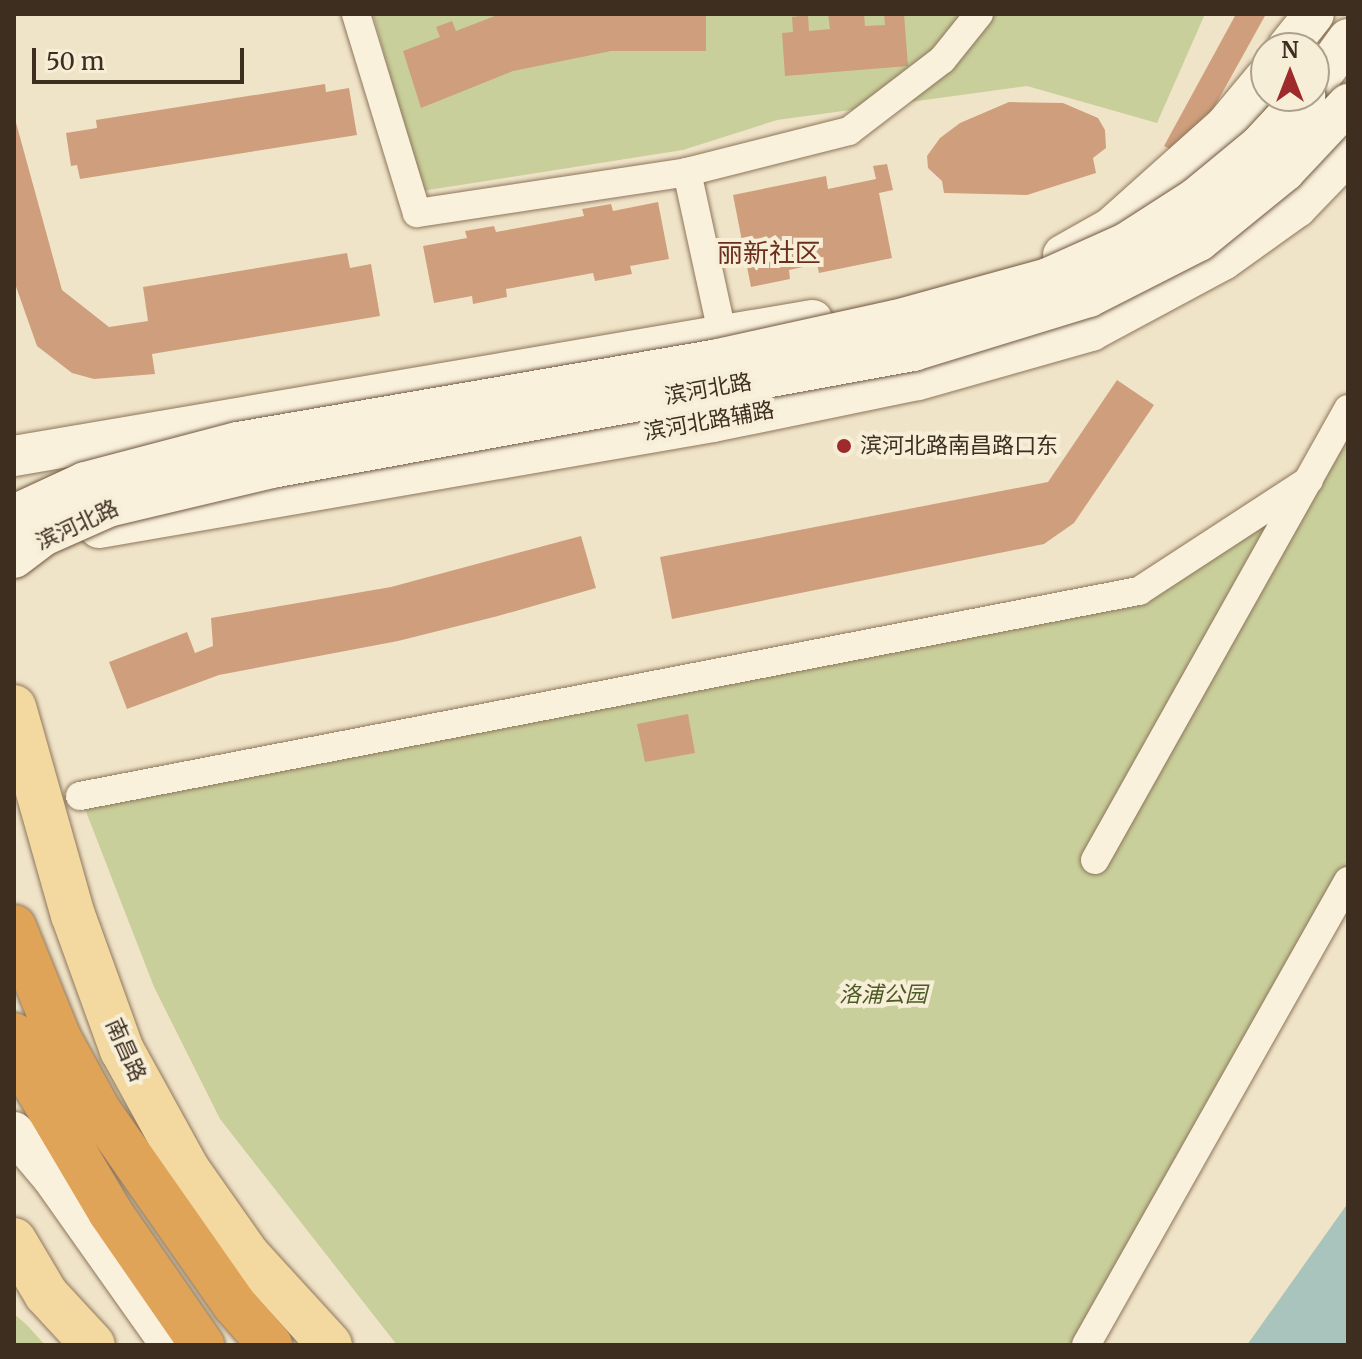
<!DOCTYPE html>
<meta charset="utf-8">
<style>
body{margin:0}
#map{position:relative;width:1362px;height:1359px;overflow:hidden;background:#f0e4c8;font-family:Merriweather,"Noto Sans SC",serif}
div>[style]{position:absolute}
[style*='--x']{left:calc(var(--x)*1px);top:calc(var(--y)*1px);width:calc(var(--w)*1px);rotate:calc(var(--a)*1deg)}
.green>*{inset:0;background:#c9cf9b}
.water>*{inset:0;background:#a9c4bc}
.building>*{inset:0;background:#cf9f7d}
.roads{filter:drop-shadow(0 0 2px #8d765c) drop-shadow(0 0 2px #8d765c)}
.street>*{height:28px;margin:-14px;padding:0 14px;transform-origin:14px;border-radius:14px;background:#faf1dc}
.secondary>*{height:40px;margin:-20px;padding:0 20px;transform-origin:20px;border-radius:20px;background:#faf1dc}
.primary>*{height:44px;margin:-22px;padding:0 22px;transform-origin:22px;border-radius:22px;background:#f3d9a0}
.highway>*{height:44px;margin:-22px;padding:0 22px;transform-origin:22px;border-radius:22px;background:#e0a458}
.bridges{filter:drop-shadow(0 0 2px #6f573f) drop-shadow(0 0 2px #6f573f)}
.secondary-bridge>*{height:40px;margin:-20px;padding:0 20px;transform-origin:20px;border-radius:20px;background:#faf1dc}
.dots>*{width:22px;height:22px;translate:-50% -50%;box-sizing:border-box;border:4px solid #f7eed8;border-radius:50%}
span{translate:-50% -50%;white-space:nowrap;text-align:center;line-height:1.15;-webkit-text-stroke:8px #f7eed8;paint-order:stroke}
.street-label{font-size:22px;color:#3d2e20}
.poi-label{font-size:22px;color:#3d2e20}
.left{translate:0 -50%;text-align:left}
.park-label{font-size:22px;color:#4d5a26;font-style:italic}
.quarter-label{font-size:26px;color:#6b2e1e}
.frame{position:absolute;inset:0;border:16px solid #3d2e20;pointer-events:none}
.north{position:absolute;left:1250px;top:32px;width:80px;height:80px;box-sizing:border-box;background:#f7eed8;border:2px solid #ada18e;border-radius:50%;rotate:0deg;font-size:22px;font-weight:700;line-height:32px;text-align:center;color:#3d2e20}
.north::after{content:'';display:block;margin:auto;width:28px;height:36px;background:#9e2a2b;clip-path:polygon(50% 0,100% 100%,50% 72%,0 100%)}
.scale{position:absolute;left:32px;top:48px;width:212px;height:36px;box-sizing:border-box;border:4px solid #3d2e20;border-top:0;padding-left:10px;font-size:24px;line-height:28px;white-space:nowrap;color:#3d2e20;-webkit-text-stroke:6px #f7eed8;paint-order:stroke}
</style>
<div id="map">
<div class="green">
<i style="clip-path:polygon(373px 14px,1205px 14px,1157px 123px,1027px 86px,777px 120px,683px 150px,422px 191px)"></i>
<i style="clip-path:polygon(1348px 409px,1348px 881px,1086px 1345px,397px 1345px,220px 1119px,154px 987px,80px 796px,1139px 591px,1309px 480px)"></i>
<i style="clip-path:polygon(14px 1314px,27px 1325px,45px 1345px,14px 1345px)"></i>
</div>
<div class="water">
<i style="clip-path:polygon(1348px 1203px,1348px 1345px,1247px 1345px)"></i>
</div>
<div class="building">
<i style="clip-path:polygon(500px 14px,706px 14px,706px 51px,611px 51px,513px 71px,421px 108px,403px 51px,440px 37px,436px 27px,452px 21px,456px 31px)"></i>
<i style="clip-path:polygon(828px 14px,864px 14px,865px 26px,885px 25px,884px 14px,904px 14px,908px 66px,785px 76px,782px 33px,793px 32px,792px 17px,808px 15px,809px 31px,830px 29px)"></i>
<i style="clip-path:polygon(1236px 14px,1266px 14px,1186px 158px,1164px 146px)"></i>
<i style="clip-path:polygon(325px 84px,326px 92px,349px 88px,357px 135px,80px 179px,77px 165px,71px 166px,66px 133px,97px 128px,96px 120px)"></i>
<i style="clip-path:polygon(1009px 102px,1063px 103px,1098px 118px,1105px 130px,1106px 148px,1093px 158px,1096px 173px,1027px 195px,944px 193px,942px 181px,928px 168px,927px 156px,940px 138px,960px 123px)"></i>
<i style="clip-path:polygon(15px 119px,62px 290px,109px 327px,148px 321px,143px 287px,347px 253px,350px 268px,371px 264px,380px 316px,152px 354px,155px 374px,94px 379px,72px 373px,37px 346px,14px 281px)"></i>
<i style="clip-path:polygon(887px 164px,893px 190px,879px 193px,892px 258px,819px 273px,817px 264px,789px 270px,790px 279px,751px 287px,733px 195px,826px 176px,828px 189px,876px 179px,873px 166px)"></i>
<i style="clip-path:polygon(658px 202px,669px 259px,630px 266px,632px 274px,595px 281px,593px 273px,506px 289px,507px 297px,473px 304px,472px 296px,434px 303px,423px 246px,467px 238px,465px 231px,494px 226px,496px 232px,584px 216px,582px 209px,611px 204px,613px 211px)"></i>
<i style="clip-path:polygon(1117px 380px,1154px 405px,1074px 523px,1044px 544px,672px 619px,660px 557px,1048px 482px)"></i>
<i style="clip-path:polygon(581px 536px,596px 588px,498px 616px,398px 641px,219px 675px,127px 709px,109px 662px,187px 632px,195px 653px,213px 646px,211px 618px,391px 587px)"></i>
<i style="clip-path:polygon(688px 714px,695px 753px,645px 762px,637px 724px)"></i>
</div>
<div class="roads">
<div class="street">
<i style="--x:356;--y:14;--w:208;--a:73"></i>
<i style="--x:417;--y:213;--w:273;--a:-8.6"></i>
<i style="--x:687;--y:172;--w:167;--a:-14.2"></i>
<i style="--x:849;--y:131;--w:117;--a:-37.4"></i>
<i style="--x:942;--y:60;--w:59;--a:-51.2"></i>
<i style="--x:687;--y:172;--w:183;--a:77.7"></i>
<i style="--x:80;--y:796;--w:1079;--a:-10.96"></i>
<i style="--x:1139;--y:591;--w:203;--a:-33.1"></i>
<i style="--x:1095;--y:860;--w:517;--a:-60.71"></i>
<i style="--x:1086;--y:1345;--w:533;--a:-60.55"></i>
</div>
<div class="secondary">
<i style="--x:1287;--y:48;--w:43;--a:-51.5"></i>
<i style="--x:1314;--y:86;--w:58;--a:-54.1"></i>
<i style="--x:1063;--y:255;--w:55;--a:-29.4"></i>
<i style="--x:1111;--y:228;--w:153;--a:-41.8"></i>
<i style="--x:1225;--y:126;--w:64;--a:-50.1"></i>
<i style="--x:14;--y:456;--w:810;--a:-9.67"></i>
<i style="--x:99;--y:528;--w:623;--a:-9.79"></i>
<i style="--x:713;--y:422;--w:209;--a:-11.6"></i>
<i style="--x:918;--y:380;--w:180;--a:-15.8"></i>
<i style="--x:1091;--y:331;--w:150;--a:-28.3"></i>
<i style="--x:1223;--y:260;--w:91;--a:-35.6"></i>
<i style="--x:1297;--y:207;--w:74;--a:-46.1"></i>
<i style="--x:14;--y:1132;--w:59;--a:49.8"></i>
<i style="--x:52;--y:1177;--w:206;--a:54.7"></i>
</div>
<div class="primary">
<i style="--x:14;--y:707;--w:216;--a:74.2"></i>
<i style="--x:73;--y:915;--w:144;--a:70.1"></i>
<i style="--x:122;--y:1050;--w:137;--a:61.2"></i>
<i style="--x:188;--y:1170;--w:103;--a:54.9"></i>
<i style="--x:247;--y:1254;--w:123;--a:47.6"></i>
<i style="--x:14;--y:1240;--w:63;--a:59.3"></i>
<i style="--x:46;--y:1294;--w:69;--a:47.3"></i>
</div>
<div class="highway">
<i style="--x:14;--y:927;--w:120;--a:67.9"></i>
<i style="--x:59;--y:1038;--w:83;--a:61.3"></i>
<i style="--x:99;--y:1111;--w:236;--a:55"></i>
<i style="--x:234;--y:1304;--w:55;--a:48.7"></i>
<i style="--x:14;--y:1035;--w:54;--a:67.2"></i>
<i style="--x:35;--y:1085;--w:147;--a:59.4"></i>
<i style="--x:110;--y:1212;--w:162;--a:55.3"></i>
</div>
</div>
<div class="bridges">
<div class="secondary-bridge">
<i style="--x:14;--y:515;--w:78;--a:-24.9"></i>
<i style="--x:85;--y:482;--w:158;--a:-14.7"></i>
<i style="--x:238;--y:442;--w:487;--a:-9.8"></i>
<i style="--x:718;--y:359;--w:182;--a:-12.4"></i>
<i style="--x:896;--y:320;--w:158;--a:-15.4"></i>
<i style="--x:1048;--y:278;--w:85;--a:-24.2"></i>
<i style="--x:1126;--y:243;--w:83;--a:-32.7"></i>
<i style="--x:1196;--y:198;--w:83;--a:-39.6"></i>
<i style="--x:1260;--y:145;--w:67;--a:-47.4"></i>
<i style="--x:14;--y:558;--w:36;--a:-37"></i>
<i style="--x:43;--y:536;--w:71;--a:-24"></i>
<i style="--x:108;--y:507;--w:169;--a:-13.4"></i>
<i style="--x:272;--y:468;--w:652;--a:-10.34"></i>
<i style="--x:913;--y:351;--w:184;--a:-17.1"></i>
<i style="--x:1089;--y:297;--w:123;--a:-27"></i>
<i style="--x:1199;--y:241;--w:111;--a:-39.1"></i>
<i style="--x:1285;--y:171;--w:92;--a:-46.8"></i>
</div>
</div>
<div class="dots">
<i style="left:844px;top:446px;background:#9e2a2b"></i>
</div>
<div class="street-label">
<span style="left:708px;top:389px;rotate:-10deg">滨河北路</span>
<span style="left:709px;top:421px;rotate:-10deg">滨河北路辅路</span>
<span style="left:77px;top:525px;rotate:-25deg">滨河北路</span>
<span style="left:126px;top:1050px;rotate:66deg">南昌路</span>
</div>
<div class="poi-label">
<span class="left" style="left:860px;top:446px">滨河北路南昌路口东</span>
</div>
<div class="park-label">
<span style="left:883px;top:995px">洛浦公园</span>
</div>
<div class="quarter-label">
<span style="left:769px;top:253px">丽新社区</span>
</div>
<div class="frame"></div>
<div class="north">N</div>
<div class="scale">50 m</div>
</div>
